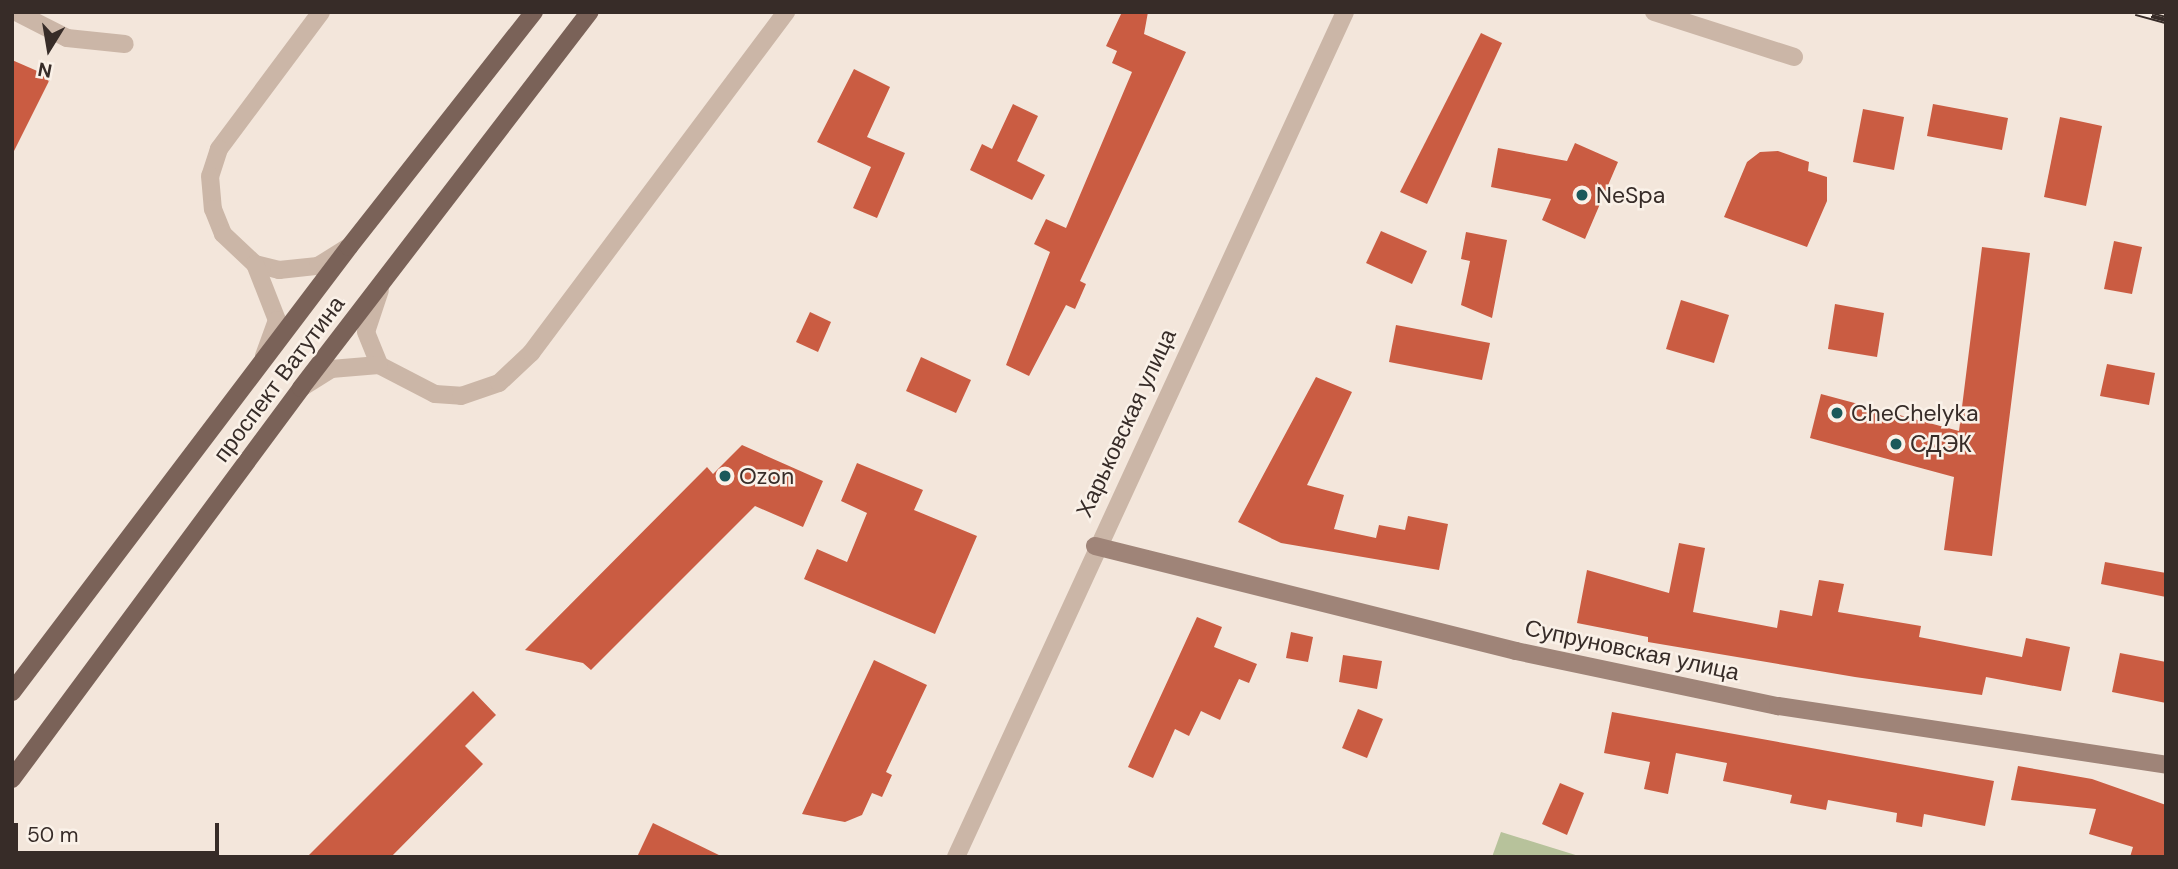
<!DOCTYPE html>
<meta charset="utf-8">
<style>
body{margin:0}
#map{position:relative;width:2178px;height:869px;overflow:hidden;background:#f3e6db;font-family:"DM Sans",sans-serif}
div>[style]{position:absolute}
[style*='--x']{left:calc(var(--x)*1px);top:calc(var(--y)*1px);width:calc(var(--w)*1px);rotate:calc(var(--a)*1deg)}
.green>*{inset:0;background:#b7c29b}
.building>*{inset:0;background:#ca5c42}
.street>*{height:18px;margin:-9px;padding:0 9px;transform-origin:9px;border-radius:9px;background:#cbb6a7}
.secondary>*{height:18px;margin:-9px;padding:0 9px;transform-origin:9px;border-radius:9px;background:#9f8478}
.primary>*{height:18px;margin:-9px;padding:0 9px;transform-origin:9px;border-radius:9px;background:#7a6258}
.rail>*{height:8px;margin-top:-4px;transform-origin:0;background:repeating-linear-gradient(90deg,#faf1e8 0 16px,#372c28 0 32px);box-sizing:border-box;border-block:2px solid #372c28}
.dots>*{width:19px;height:19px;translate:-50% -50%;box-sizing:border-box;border:4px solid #faf1e8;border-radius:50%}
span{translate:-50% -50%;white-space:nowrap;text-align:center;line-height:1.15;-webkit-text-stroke:5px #faf1e8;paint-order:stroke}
.poi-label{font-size:23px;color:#372c28}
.left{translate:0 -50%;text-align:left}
.street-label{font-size:23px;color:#372c28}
.frame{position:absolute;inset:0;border:14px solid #372c28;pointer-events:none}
.north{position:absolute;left:14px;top:14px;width:70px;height:70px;-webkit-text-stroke:5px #faf1e8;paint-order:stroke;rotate:191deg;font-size:19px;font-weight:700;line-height:28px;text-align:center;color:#372c28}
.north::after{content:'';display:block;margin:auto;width:24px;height:32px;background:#372c28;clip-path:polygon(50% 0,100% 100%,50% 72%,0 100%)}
.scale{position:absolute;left:14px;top:823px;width:205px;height:32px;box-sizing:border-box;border:4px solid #372c28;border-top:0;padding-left:9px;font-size:21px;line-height:24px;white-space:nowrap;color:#372c28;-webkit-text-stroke:5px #faf1e8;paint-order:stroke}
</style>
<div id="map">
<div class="green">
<i style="clip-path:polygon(1501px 832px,1582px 857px,1492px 857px)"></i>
</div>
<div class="building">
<i style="clip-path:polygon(1122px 12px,1148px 12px,1144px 34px,1186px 52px,1080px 281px,1086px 284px,1075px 309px,1066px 305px,1029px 376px,1006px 365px,1050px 252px,1034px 244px,1046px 219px,1066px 228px,1132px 72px,1112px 63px,1117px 51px,1106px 46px)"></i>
<i style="clip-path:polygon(1481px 33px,1502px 43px,1427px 204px,1400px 192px)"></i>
<i style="clip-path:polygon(12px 60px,51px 77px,12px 155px)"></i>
<i style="clip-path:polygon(854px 69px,890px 87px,867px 137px,905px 153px,877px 218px,853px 208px,871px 167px,817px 142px)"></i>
<i style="clip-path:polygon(1013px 104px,1038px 116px,1017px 161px,1045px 175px,1032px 200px,970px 170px,982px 144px,992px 149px)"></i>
<i style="clip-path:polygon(1933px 104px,2008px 118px,2002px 150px,1927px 136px)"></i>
<i style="clip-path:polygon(1863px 109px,1904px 117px,1894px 170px,1853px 162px)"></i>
<i style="clip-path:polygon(2060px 117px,2102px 126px,2086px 206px,2044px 197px)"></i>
<i style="clip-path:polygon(1575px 143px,1618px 162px,1585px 239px,1542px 220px,1551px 199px,1491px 187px,1498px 148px,1567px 161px)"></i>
<i style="clip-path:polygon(1778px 151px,1809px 162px,1808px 171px,1827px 177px,1827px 201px,1807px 247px,1724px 217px,1747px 162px,1760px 152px)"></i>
<i style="clip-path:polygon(1381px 231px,1427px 251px,1412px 284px,1366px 263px)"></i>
<i style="clip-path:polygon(1466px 232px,1507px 240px,1492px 318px,1461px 305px,1470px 261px,1461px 259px)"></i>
<i style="clip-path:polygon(2114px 241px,2142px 247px,2132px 294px,2104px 289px)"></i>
<i style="clip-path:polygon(1982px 247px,2030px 253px,1992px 556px,1944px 550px,1954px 477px,1810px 438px,1821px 394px,1959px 431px)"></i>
<i style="clip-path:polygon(1681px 300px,1729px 315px,1714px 363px,1666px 349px)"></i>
<i style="clip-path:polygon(1835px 304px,1884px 313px,1877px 357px,1828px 349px)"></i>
<i style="clip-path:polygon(810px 312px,831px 322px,818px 352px,796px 342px)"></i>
<i style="clip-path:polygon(1396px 325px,1490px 343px,1482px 380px,1389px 362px)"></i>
<i style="clip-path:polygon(921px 357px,971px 380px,956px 413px,906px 391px)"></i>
<i style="clip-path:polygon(2107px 364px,2155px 373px,2149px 405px,2100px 396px)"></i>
<i style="clip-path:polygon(1316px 377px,1352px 392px,1307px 485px,1344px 495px,1334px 529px,1376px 538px,1379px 525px,1405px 530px,1408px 516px,1448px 524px,1439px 570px,1281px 543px,1238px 522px)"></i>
<i style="clip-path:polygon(742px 445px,823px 481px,803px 527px,755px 506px,591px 670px,583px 663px,525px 650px,707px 467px,713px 474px)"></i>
<i style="clip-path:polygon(857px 463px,923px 490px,914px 510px,977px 536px,935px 634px,804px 579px,817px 549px,847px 562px,867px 513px,841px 501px)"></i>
<i style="clip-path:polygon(1679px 543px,1705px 548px,1693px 612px,1777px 628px,1780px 610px,1812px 616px,1819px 580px,1844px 584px,1838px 612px,1921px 626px,1919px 637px,2022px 657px,2026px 638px,2070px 647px,2061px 691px,1986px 677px,1982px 695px,1855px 677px,1648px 642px,1648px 637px,1577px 623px,1587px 570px,1669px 593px)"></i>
<i style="clip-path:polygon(2105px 562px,2166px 573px,2166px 597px,2101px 584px)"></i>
<i style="clip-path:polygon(1197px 617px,1222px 627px,1214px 647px,1257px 664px,1249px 683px,1239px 679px,1220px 720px,1201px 711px,1189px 736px,1175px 729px,1153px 778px,1128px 767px)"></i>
<i style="clip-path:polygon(1291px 632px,1313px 637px,1308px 662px,1286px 658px)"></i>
<i style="clip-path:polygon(2120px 653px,2166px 662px,2166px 703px,2112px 692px)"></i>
<i style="clip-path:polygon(1343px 655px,1382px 661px,1377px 689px,1339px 682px)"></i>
<i style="clip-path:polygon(874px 660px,927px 685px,886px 772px,892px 775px,882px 797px,872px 793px,862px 815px,845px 822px,802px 814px)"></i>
<i style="clip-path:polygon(473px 691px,496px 715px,465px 746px,483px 764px,391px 857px,307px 857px)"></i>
<i style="clip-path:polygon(1358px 709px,1383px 719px,1367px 758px,1342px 748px)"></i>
<i style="clip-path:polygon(1612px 712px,1994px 781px,1985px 826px,1924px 814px,1922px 827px,1896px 822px,1897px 813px,1828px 800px,1826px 810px,1790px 803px,1792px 795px,1723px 781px,1727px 763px,1676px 753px,1668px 794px,1644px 789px,1650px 762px,1604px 753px)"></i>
<i style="clip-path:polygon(2018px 766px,2092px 779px,2166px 805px,2166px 857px,2130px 857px,2133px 847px,2089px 834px,2096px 809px,2011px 800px)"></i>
<i style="clip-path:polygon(1560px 783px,1584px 793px,1567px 835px,1542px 824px)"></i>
<i style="clip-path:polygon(653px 823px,723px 857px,637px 857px)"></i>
</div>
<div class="street">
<i style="--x:16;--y:12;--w:57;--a:27"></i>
<i style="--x:67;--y:38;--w:58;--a:5.9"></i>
<i style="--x:321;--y:12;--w:171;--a:126.7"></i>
<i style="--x:219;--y:149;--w:28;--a:108"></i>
<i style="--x:210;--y:176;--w:33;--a:85"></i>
<i style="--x:213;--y:209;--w:27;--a:68"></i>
<i style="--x:223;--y:234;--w:44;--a:43.2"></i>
<i style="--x:255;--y:264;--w:25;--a:14"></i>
<i style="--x:279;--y:270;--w:39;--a:-6"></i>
<i style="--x:318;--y:266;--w:36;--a:-32"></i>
<i style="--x:1654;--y:12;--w:147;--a:17.8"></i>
<i style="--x:255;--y:264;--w:60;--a:68.6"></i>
<i style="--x:277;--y:320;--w:38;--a:110"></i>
<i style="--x:380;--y:290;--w:44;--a:108.4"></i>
<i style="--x:366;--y:332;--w:35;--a:68"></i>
<i style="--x:379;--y:365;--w:63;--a:27.4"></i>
<i style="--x:435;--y:394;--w:26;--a:4"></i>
<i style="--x:461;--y:396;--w:40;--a:-18.9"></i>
<i style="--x:499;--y:383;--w:44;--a:-43.2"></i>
<i style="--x:531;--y:353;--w:426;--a:-53.2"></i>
<i style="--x:304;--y:386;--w:32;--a:-32"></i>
<i style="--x:331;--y:369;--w:48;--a:-4.8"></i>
<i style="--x:956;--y:857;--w:930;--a:-65.28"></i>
</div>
<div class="secondary">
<i style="--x:1095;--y:546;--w:434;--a:14"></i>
<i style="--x:1516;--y:651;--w:268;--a:11.9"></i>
<i style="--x:1778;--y:706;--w:392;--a:8.6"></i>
</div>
<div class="primary">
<i style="--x:12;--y:692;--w:558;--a:-52.86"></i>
<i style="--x:349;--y:247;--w:299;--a:-51.8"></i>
<i style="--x:12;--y:779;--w:486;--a:-53.5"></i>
<i style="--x:301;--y:388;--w:474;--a:-52.5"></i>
</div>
<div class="rail">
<i style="--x:2136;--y:12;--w:31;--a:15"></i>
</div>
<div class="dots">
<i style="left:1582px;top:195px;background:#1c595a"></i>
<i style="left:1837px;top:413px;background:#1c595a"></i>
<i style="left:1896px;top:444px;background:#1c595a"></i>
<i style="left:725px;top:476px;background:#1c595a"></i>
</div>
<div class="poi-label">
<span class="left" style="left:1596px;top:195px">NeSpa</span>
<span class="left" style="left:1851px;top:413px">CheChelyka</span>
<span class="left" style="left:1910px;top:444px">СДЭК</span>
<span class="left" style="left:739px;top:476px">Ozon</span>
</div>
<div class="street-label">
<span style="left:279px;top:379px;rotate:-53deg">проспект Ватутина</span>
<span style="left:1126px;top:423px;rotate:-65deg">Харьковская улица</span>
<span style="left:1632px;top:650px;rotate:12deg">Супруновская улица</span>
</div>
<div class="frame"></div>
<div class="north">N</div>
<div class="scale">50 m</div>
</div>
